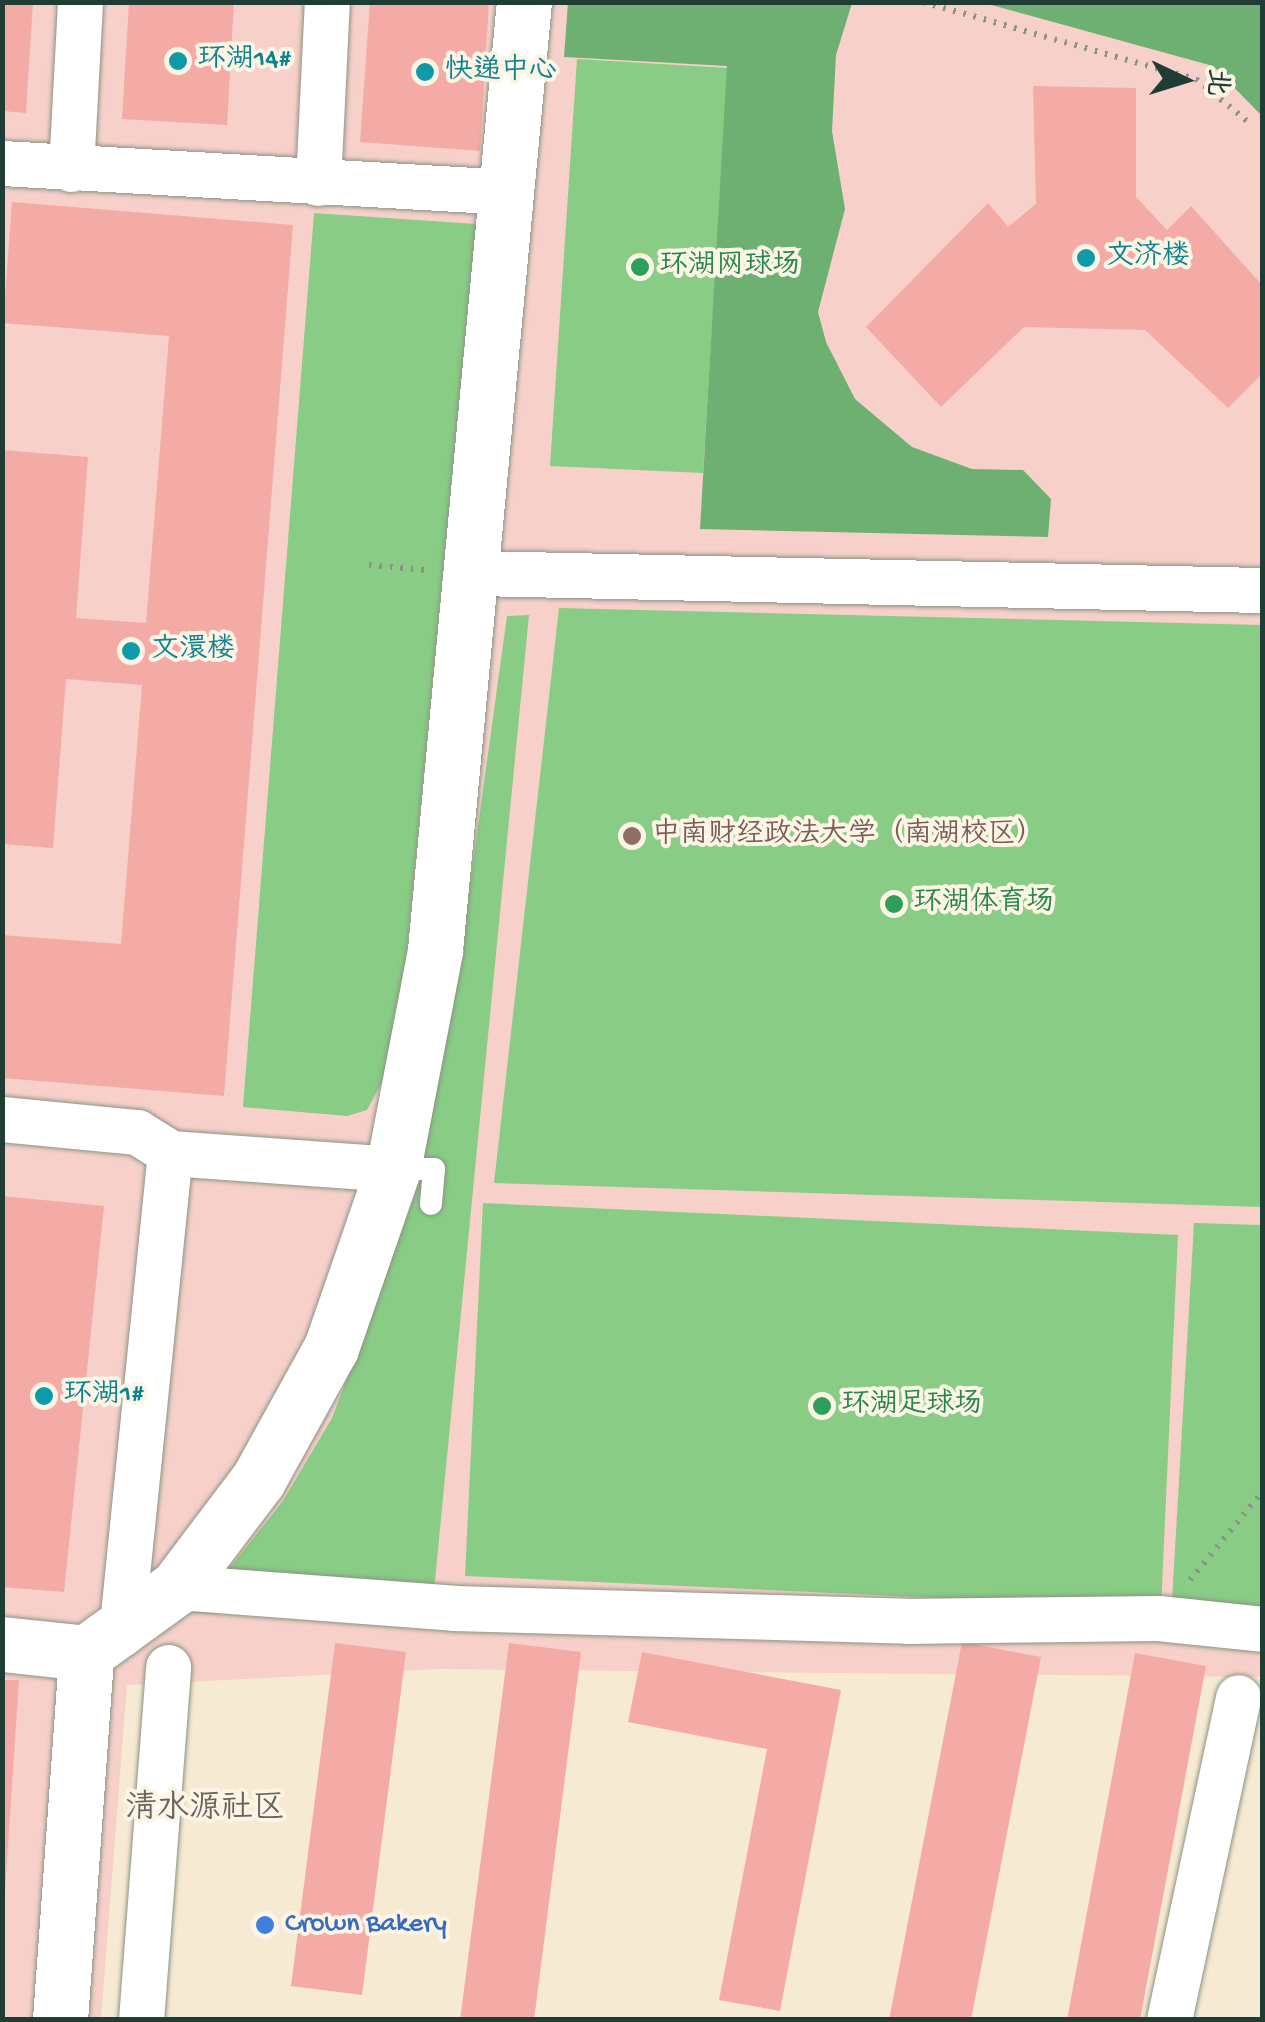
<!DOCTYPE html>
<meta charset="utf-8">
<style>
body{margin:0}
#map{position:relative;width:1265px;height:2022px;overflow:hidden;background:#f7ead3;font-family:"Gochi Hand","LXGW WenKai TC",sans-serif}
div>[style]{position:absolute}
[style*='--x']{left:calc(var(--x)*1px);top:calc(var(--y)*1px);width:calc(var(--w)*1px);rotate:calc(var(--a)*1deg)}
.built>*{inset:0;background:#f7d0ca}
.green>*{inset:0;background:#88cc85}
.forest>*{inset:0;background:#6eb072}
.building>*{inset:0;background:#f4aba5}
.path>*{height:6px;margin-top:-3px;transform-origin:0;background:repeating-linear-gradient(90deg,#8b9484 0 2.5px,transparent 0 10.5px)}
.roads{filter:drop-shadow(0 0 2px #8b9484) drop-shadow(0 0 2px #8b9484)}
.service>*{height:22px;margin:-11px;padding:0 11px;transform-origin:11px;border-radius:11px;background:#fff}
.minor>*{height:45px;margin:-22.5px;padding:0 22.5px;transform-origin:22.5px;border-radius:22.5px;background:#fff}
.tertiary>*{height:55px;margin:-27.5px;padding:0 27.5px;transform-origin:27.5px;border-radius:27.5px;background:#fff}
.dots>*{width:28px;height:28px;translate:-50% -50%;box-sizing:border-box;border:5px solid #fcf5e5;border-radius:50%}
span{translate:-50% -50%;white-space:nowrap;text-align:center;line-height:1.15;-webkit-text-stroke:8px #fcf5e5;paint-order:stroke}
.culture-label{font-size:28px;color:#0d838f}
.left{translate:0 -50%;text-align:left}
.leisure-label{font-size:28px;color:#27864d}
.education-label{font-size:28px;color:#785e54}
.shop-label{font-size:28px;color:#366cbe}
.quarter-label{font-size:32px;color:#6a645c}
.frame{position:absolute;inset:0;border:5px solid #1f3d34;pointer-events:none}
.north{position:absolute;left:1135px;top:30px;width:100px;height:100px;-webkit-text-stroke:8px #fcf5e5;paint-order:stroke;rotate:94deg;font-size:28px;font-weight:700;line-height:40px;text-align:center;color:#1f3d34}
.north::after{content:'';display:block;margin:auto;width:35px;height:45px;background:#1f3d34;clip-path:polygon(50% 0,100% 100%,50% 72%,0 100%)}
</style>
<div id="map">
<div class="built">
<i style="clip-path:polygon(3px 3px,1262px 3px,1262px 1677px,439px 1669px,127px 1685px,101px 2019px,3px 2020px)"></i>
</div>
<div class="green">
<i style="clip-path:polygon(577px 59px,728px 68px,703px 473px,550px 466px)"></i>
<i style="clip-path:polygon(314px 213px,476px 224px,397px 1055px,367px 1110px,347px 1116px,243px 1107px)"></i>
<i style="clip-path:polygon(559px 608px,1262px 625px,1262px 1207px,494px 1183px)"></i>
<i style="clip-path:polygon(529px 615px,431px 1621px,194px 1613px,283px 1501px,332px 1418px,385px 1279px,461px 950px,507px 616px)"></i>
<i style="clip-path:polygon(483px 1203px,1178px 1235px,1161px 1608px,465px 1576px)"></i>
<i style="clip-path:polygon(1194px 1223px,1262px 1225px,1262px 1613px,1172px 1601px)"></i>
</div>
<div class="forest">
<i style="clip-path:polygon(568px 3px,852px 3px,836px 55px,832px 131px,845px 209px,818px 312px,826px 342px,855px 399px,912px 447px,972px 469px,1023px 470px,1051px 499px,1048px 537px,700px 529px,727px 66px,564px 57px)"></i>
<i style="clip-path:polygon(984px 3px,1262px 3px,1262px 116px,1213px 66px)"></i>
</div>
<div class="building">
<i style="clip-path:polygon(2px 2px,33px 2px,26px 113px,2px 111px)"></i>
<i style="clip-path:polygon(129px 2px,234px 2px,227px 125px,122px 119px)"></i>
<i style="clip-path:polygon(370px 2px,489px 2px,480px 151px,360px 142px)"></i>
<i style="clip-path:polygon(1033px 86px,1136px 88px,1136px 197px,1167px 230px,1191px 206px,1262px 285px,1262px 374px,1228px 408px,1145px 330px,1024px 327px,941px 407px,866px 327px,988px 203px,1008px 227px,1036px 204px)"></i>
<i style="clip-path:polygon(12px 202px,293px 225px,224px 1096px,2px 1078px,2px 935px,121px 944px,142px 685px,66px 679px,53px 848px,2px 844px,2px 450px,88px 457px,76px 618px,146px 623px,169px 336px,3px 323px)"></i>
<i style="clip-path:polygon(2px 1196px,104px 1206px,64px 1592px,2px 1587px)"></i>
<i style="clip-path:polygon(962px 1642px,1041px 1657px,971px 2020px,889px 2020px)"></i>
<i style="clip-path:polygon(335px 1643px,406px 1652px,362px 1995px,291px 1986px)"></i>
<i style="clip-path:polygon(509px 1643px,581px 1652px,534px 2020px,460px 2020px)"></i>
<i style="clip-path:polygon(642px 1652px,841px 1690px,780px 2011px,719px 2000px,767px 1749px,628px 1722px)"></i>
<i style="clip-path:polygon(1135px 1653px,1206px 1666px,1140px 2020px,1067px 2020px)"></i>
<i style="clip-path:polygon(2px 1680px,19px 1680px,5px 1892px,2px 1892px)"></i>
</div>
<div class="path">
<i style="--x:923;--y:2;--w:284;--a:15.8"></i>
<i style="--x:1196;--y:79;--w:72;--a:39.4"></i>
<i style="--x:369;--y:565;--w:56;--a:5.1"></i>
<i style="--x:1190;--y:1580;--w:114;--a:-50.7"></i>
</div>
<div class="roads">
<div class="service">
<i style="--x:393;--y:1169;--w:41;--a:0"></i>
<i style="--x:434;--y:1169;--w:35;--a:95"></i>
</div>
<div class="minor">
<i style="--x:2;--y:163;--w:508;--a:3.27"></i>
<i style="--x:71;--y:169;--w:167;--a:-86.9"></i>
<i style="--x:318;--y:183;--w:181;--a:-87.2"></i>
<i style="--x:476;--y:573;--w:786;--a:1.24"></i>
<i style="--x:2;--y:1119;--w:136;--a:5.5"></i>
<i style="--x:137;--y:1132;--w:39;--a:32"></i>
<i style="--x:170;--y:1153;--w:224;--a:4.1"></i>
<i style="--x:177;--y:1587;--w:278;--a:4.3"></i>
<i style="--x:454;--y:1608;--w:454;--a:1.6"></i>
<i style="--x:908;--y:1621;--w:250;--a:-0.7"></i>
<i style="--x:1158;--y:1618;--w:105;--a:6"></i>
<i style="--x:121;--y:1634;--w:483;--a:-84.2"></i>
<i style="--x:141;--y:2020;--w:354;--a:-85.6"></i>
<i style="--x:1169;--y:2020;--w:330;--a:-77.9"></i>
</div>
<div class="tertiary">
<i style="--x:2;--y:1644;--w:84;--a:6.1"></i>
<i style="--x:86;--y:1653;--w:112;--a:-36"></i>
<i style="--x:177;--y:1587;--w:134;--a:-52.9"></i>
<i style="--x:258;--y:1480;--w:151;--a:-61.1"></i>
<i style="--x:331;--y:1348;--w:189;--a:-70.9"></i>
<i style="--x:393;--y:1169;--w:223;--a:-79.1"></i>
<i style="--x:435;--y:950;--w:952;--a:-84.64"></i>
<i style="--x:60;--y:2020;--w:368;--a:-85.9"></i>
</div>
</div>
<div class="dots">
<i style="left:178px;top:61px;background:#0f9aa8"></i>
<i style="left:425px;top:72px;background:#0f9aa8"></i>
<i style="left:1086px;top:258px;background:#0f9aa8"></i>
<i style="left:640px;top:267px;background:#2e9e5b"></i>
<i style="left:131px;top:651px;background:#0f9aa8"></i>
<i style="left:632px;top:836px;background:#8d6e63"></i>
<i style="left:894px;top:904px;background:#2e9e5b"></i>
<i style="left:44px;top:1396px;background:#0f9aa8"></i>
<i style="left:822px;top:1406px;background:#2e9e5b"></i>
<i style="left:265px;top:1925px;background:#3f7fe0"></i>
</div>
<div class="culture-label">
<span class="left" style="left:198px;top:61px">环湖14#</span>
<span class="left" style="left:445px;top:72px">快递中心</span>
<span class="left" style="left:1106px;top:258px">文济楼</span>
<span class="left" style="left:151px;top:651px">文澴楼</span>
<span class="left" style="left:64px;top:1396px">环湖1#</span>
</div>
<div class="leisure-label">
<span class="left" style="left:660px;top:267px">环湖网球场</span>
<span class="left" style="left:914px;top:904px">环湖体育场</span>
<span class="left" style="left:842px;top:1406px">环湖足球场</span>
</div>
<div class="education-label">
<span class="left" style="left:652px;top:836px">中南财经政法大学（南湖校区）</span>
</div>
<div class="shop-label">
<span class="left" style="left:285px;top:1925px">Crown Bakery</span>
</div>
<div class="quarter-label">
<span style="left:205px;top:1810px">清水源社区</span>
</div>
<div class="frame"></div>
<div class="north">北</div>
</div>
